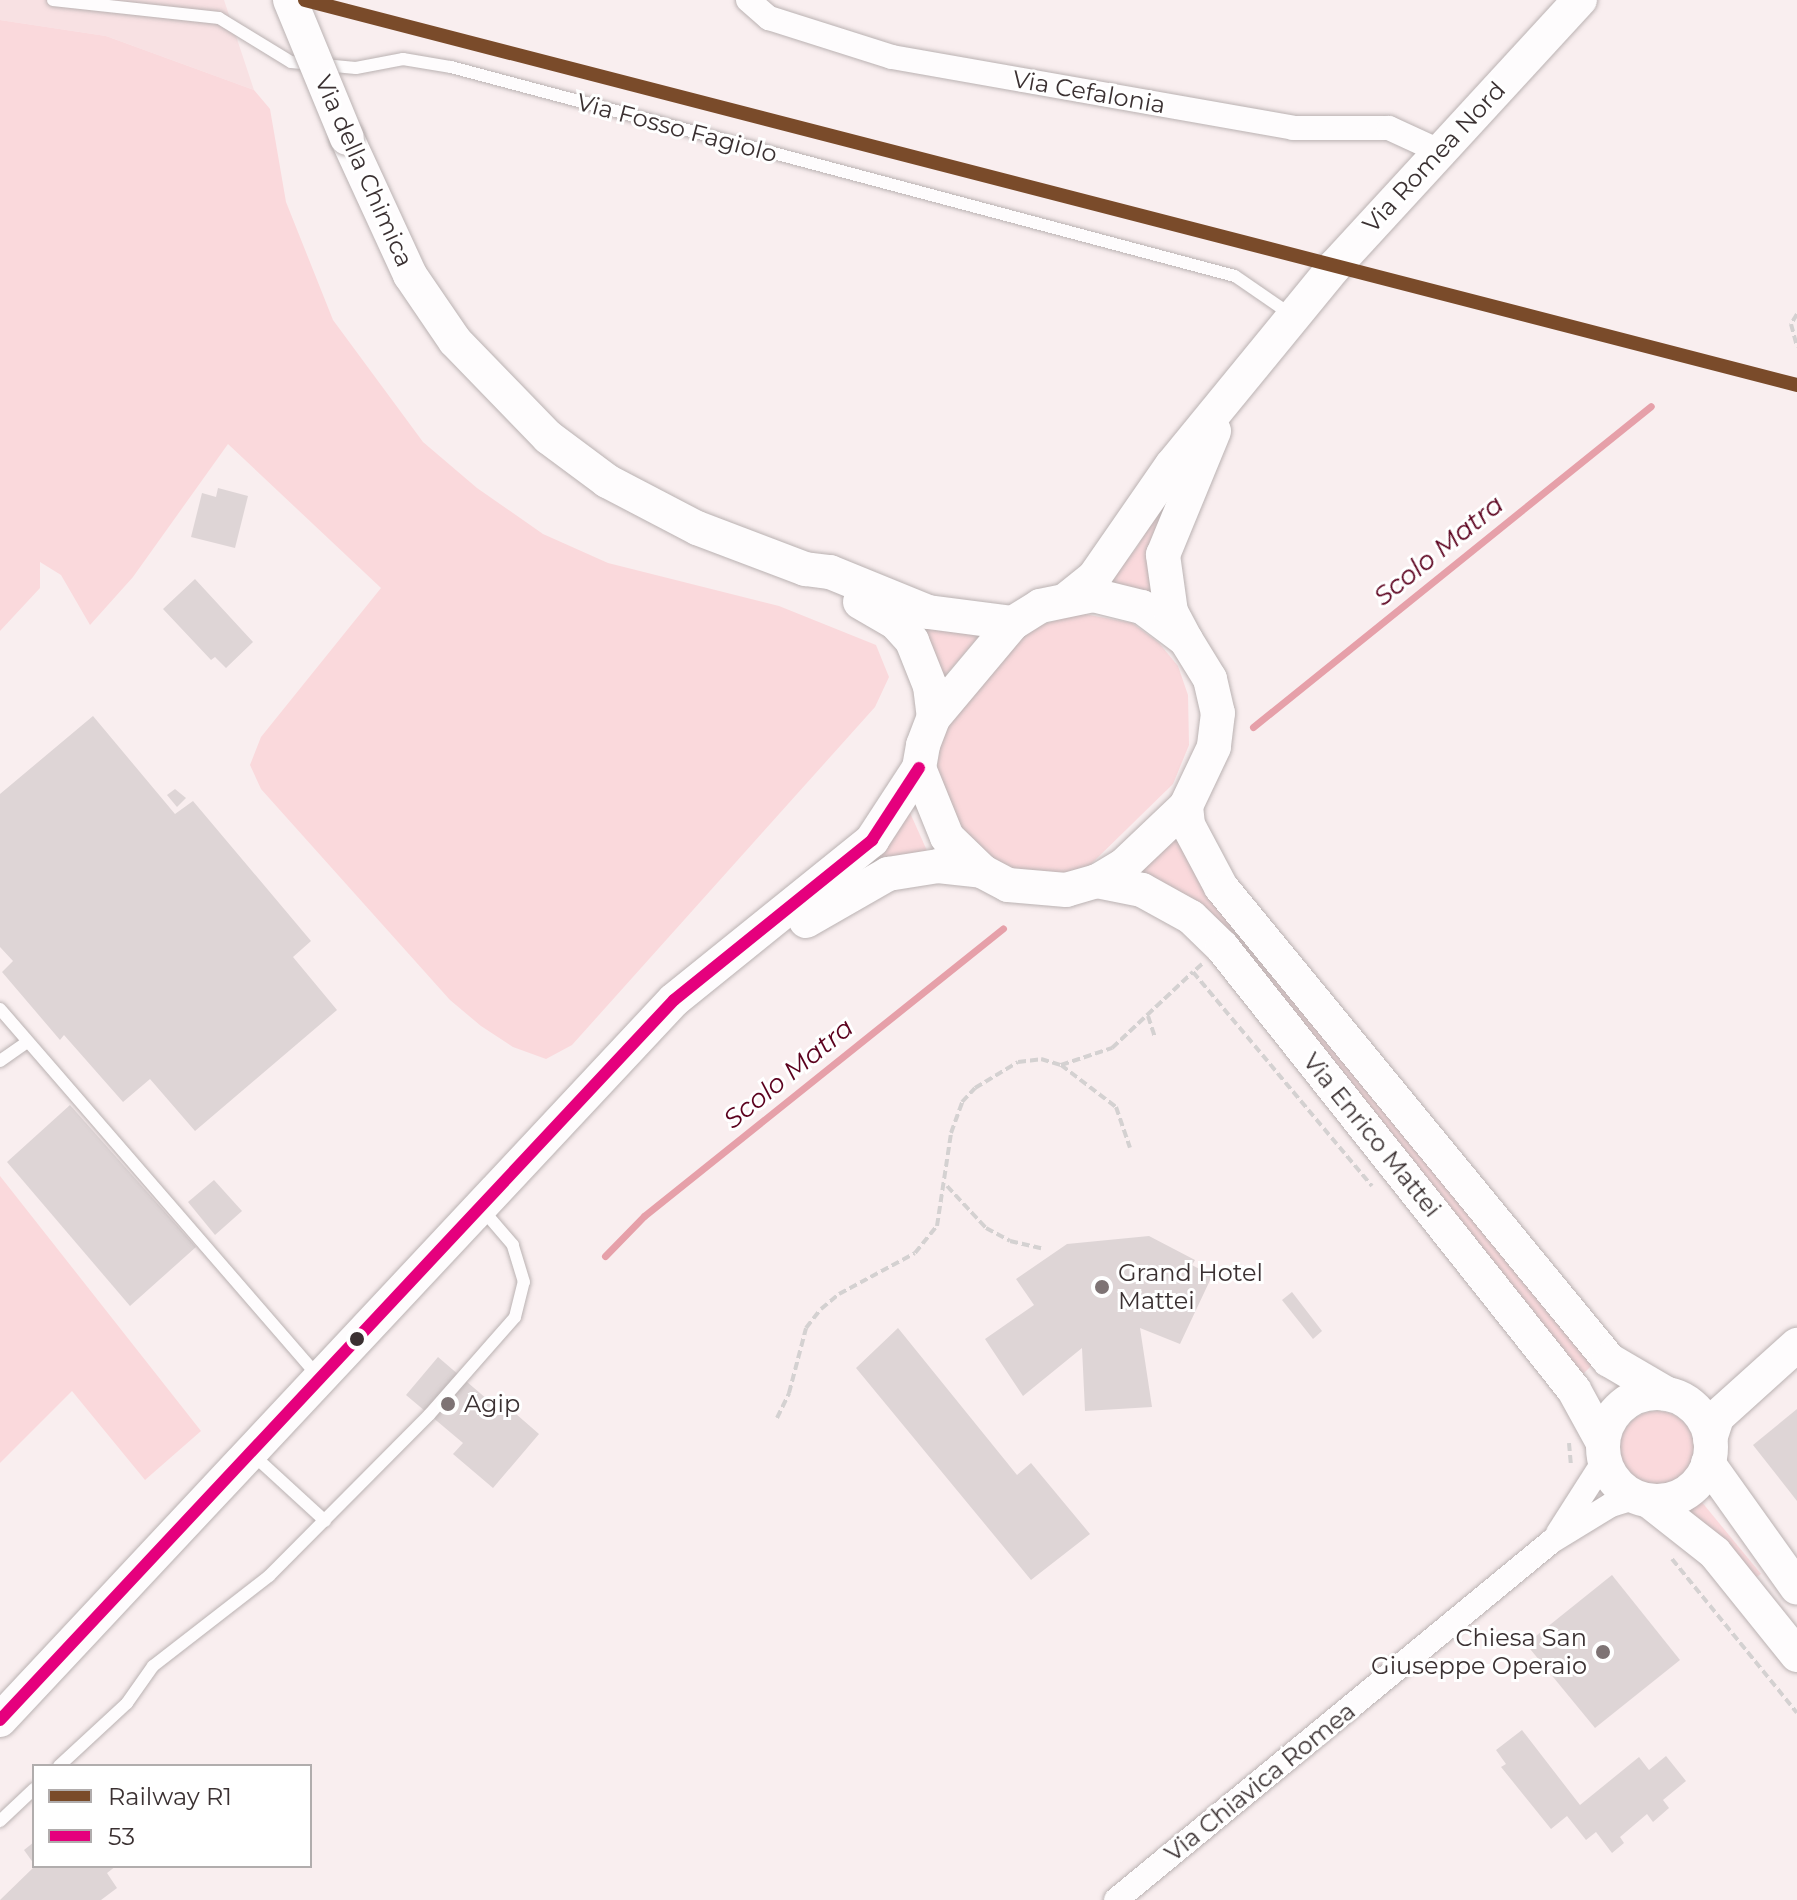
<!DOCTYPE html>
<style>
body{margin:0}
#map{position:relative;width:1797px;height:1900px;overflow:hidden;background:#f9eeef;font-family:Montserrat,sans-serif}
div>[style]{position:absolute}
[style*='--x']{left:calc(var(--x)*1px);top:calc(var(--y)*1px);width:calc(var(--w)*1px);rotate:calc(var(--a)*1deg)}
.built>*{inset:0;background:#f8e1e3}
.green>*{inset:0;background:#fad9dc}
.round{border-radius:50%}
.stream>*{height:7px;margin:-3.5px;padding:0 3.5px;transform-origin:3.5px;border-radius:3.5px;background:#e6a0a9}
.building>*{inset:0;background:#ded5d6}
.path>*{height:4px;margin-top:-2px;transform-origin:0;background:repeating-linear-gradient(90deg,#d4d1d1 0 8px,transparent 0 12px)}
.roads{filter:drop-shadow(0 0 2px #bab2b2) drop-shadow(0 0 2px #bab2b2)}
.lane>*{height:12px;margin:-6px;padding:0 6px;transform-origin:6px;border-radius:6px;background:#fefcfd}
.street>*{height:24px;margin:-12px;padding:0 12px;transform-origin:12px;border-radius:12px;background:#fefcfd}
.secondary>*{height:34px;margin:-17px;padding:0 17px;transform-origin:17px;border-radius:17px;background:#fefcfd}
.secondary>.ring{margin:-17px;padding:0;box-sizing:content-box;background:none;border:34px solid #fefcfd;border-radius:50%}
.bridges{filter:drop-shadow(0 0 2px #bab2b2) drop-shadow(0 0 2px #bab2b2)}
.secondary-bridge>*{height:34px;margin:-17px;padding:0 17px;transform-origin:17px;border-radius:17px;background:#fefcfd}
.bus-1>*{height:12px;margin:-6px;padding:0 6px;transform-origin:6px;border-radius:6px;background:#e5007d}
.rail-1>*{height:14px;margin:-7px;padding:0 7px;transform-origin:7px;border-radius:7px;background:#7a4b2a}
.dots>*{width:22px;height:22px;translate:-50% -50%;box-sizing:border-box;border:4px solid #fff;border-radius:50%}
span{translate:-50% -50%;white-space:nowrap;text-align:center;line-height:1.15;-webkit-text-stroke:6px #fff;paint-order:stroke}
.street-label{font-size:24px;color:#3b3132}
.poi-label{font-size:24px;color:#3b3132}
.left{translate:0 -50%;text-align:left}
.right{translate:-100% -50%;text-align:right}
.water-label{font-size:26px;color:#5b001d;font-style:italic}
.legend{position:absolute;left:32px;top:1764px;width:280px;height:104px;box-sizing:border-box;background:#fff;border:2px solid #b1adad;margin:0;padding:10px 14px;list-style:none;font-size:24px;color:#3b3132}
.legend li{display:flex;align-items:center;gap:16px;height:40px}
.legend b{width:40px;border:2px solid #b1adad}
</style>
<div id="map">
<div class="built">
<i style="clip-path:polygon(0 0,224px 0,254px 90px,106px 36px,0 20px)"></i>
</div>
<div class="green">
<i style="clip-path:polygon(0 20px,106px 36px,254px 90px,270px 109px,286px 202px,333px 320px,423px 442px,477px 488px,543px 534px,608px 563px,779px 606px,876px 645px,889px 677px,875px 707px,572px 1045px,546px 1059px,513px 1047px,481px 1026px,450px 1000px,261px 789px,250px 765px,261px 737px,381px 588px,228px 444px,133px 577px,90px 625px,61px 575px,40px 562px,40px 588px,0 631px)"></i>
<i style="clip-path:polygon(1177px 476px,1160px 603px,1103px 586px,1136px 549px)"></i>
<i style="clip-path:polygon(903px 612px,987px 627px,939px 683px)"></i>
<i style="clip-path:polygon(1079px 613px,1132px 623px,1159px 643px,1178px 666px,1188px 695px,1189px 745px,1173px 784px,1090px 865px,1066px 873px,1019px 871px,998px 863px,966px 836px,947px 809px,936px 776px,940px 745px,952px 713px,1007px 648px,1035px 627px)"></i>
<i style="clip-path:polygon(907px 806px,928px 853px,882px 860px,832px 886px)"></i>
<i style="clip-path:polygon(1173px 834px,1226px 913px,1592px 1365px,1580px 1377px,1136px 869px)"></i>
<i style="clip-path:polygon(0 1176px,201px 1431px,145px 1480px,72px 1391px,0 1463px)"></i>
<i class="round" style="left:1620px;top:1411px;width:74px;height:74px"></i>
<i style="clip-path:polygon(1696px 1495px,1761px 1574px,1751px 1581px,1676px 1508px)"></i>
</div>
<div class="stream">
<i style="--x:1253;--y:727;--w:511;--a:-38.89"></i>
<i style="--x:605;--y:1256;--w:56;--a:-45.7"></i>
<i style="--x:644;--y:1216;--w:460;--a:-38.7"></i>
</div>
<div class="building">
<i style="clip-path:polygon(218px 488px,248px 496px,235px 548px,191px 537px,202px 493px,216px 497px)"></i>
<i style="clip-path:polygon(195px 579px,253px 642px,226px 668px,215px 657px,211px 660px,163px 609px)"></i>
<i style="clip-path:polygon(93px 716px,175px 814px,193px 801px,311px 941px,293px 957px,337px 1010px,195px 1131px,150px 1079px,123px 1102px,64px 1035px,60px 1040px,2px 972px,13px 961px,0 947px,0 794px)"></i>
<i style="clip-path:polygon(175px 789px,186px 798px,177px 807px,167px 795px)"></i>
<i style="clip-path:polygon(70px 1105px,196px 1247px,130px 1306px,7px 1162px)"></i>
<i style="clip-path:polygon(214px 1180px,242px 1211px,215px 1235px,188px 1202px)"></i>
<i style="clip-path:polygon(1149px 1236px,1195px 1260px,1192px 1265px,1212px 1276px,1180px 1344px,1140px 1328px,1152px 1407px,1085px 1411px,1082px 1348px,1023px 1396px,985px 1339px,1034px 1305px,1016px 1279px,1067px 1244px)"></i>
<i style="clip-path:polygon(1292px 1292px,1322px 1331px,1313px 1339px,1282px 1300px)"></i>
<i style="clip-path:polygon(898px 1328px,1017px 1475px,1031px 1463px,1090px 1534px,1031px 1580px,856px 1368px)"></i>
<i style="clip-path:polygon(438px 1357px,495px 1406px,500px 1400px,539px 1434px,493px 1488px,453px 1454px,463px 1443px,406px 1395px)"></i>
<i style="clip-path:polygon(1797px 1409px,1797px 1501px,1753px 1445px)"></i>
<i style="clip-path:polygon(1612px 1575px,1680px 1660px,1595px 1728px,1526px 1644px)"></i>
<i style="clip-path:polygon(1522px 1730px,1580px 1805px,1639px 1757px,1649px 1770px,1666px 1756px,1686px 1781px,1663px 1800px,1669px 1808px,1653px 1822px,1647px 1814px,1620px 1837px,1624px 1843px,1612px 1853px,1596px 1832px,1586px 1840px,1567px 1816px,1551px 1829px,1501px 1767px,1506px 1764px,1496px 1750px)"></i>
<i style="clip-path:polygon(34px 1842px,34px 1864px,24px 1850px)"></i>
<i style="clip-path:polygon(35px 1866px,116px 1866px,107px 1873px,117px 1888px,101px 1900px,0 1900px)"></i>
</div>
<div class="path">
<i style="--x:1797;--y:314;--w:12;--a:121"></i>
<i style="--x:1791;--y:324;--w:24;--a:75"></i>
<i style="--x:1202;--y:964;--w:12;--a:138"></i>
<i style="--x:1193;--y:972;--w:279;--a:50.1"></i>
<i style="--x:1148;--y:1016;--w:23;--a:72"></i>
<i style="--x:1061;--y:1065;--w:54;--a:-18.4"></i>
<i style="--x:1112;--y:1048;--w:111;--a:-43.2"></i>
<i style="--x:947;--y:1186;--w:57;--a:47.1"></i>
<i style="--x:986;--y:1228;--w:27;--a:28"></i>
<i style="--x:1010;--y:1241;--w:32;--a:13"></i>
<i style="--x:777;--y:1418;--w:28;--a:-64"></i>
<i style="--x:789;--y:1393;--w:67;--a:-75.3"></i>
<i style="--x:806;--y:1328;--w:24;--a:-52"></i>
<i style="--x:821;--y:1309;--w:23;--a:-40"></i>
<i style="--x:839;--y:1294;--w:86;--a:-28.3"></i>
<i style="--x:915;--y:1253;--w:35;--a:-51"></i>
<i style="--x:937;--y:1226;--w:94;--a:-81.4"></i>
<i style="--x:951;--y:1133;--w:33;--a:-70"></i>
<i style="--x:962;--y:1102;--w:19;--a:-47"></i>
<i style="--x:975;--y:1088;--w:50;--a:-31.2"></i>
<i style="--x:1018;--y:1062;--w:23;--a:-7"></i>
<i style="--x:1041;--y:1059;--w:21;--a:17"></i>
<i style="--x:1061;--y:1065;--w:69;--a:37.4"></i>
<i style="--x:1116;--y:1107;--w:43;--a:71.1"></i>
<i style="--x:1569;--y:1443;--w:23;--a:85"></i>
<i style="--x:1672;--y:1559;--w:198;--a:50.9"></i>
</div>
<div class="roads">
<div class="lane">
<i style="--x:53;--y:0;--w:167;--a:6.2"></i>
<i style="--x:219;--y:18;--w:84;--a:31.4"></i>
<i style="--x:291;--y:62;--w:65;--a:5.3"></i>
<i style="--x:356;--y:68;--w:48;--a:-10.8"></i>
<i style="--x:403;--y:59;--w:49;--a:9.5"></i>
<i style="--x:451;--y:67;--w:811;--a:14.93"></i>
<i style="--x:1235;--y:276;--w:70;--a:34.6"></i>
<i style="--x:0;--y:1009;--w:488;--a:49.1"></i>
<i style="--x:0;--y:1061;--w:33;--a:-35"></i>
<i style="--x:252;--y:1454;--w:99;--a:42.5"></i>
<i style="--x:59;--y:1766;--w:93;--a:-42.8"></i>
<i style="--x:127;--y:1703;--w:45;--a:-54.9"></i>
<i style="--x:153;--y:1666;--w:147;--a:-37.8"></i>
<i style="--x:269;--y:1576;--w:227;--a:-45.2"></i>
<i style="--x:429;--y:1415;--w:130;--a:-48.7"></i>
<i style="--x:515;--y:1317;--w:36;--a:-76"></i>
<i style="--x:524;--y:1282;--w:39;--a:-107"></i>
<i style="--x:513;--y:1245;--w:48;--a:-130.7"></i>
<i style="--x:0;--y:1821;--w:47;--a:-43.3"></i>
</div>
<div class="street">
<i style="--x:748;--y:0;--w:28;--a:41"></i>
<i style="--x:769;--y:18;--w:129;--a:17.6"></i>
<i style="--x:892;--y:57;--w:407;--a:10"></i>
<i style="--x:1293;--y:128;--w:96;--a:0"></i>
<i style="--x:1389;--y:128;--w:55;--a:24.7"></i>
<i style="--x:1558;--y:1533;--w:85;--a:-57.4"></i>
<i style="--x:1116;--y:1900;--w:565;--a:-39.47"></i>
<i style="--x:1552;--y:1541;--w:69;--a:-31.4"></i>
<i style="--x:1611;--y:1505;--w:27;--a:-17"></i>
</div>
<div class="secondary">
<i style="--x:347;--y:138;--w:151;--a:65.3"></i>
<i style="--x:410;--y:275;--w:80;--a:55.7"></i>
<i style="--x:455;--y:341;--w:134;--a:45.9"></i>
<i style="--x:548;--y:437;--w:74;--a:36.7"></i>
<i style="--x:607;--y:481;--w:102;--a:27.6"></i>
<i style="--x:697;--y:528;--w:116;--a:20.8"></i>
<i style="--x:805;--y:569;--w:25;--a:7"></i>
<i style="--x:830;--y:572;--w:106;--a:22.2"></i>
<i style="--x:928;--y:612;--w:86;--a:7.4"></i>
<i style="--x:1093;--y:595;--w:50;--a:13.8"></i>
<i style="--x:1142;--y:607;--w:55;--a:36.9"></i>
<i style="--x:1186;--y:640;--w:46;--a:58.4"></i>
<i style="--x:1210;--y:679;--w:35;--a:77"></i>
<i style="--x:1218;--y:713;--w:34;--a:97"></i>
<i style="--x:1214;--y:747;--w:65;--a:115.4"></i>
<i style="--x:1186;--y:806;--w:86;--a:136.4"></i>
<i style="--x:1124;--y:865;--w:31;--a:149"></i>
<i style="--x:1097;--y:881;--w:32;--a:164"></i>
<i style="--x:1066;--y:890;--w:58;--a:-175.1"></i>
<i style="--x:1008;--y:885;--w:30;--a:-152"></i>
<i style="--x:982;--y:871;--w:49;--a:-135.8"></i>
<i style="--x:947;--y:837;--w:74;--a:-112.1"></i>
<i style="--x:919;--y:768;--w:23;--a:-80"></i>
<i style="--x:923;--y:745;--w:30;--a:-69"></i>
<i style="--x:934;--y:717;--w:123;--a:-50"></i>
<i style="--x:1013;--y:623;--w:32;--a:-32"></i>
<i style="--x:1040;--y:606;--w:54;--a:-11.7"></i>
<i style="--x:1067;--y:599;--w:36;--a:-39"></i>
<i style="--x:1095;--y:576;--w:135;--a:-55.3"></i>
<i style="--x:1172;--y:465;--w:257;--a:-50.7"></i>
<i style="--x:1335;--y:266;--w:362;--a:-47.4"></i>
<i style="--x:860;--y:602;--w:42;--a:30.3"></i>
<i style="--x:896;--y:623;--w:24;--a:48"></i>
<i style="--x:912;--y:641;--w:48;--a:68.2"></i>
<i style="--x:930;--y:686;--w:31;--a:83"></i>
<i style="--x:1186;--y:640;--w:32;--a:-118"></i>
<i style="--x:1171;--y:612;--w:58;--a:-98"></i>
<i style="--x:1163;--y:555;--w:134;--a:-67.6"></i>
<i style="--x:1186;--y:806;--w:19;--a:84"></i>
<i style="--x:1188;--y:825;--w:70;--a:62"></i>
<i style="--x:1221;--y:887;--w:612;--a:50.64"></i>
<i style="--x:1609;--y:1360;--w:67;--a:30.4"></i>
<i style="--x:1097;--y:881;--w:46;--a:11.3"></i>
<i style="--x:1142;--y:890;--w:56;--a:28.9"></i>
<i style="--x:1191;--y:917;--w:43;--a:44.1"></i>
<i style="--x:1222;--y:947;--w:566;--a:51.53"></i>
<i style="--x:1574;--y:1390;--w:60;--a:61.3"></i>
<i style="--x:806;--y:921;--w:95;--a:-29.8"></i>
<i style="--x:888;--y:874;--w:51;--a:-9.1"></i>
<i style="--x:938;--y:866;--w:44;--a:6.5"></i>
<i class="ring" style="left:1603px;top:1393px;width:74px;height:74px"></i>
<i style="--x:1710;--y:1439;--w:23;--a:-72"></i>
<i style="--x:1717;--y:1417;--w:108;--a:-42"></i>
<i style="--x:1708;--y:1463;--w:153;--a:54.5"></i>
<i style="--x:1649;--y:1501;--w:84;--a:38.2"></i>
<i style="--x:1715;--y:1553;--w:131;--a:51.2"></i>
<i style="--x:0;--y:1720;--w:986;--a:-46.89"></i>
<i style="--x:674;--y:1000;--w:255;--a:-38.9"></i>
<i style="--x:872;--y:840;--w:86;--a:-56.9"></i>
</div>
</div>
<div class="bridges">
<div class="secondary-bridge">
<i style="--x:290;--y:0;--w:149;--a:67.6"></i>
</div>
</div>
<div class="bus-1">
<i style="--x:0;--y:1720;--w:986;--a:-46.89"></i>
<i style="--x:674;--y:1000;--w:255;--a:-38.9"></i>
<i style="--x:872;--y:840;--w:86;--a:-56.9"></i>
</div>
<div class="rail-1">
<i style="--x:305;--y:0;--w:1541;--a:14.47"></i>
</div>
<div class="dots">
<i style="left:1102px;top:1287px;background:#7e7374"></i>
<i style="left:357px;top:1339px;background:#3b3132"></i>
<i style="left:448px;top:1404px;background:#7e7374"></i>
<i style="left:1603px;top:1652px;background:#7e7374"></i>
</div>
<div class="street-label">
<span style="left:1089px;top:92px;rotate:10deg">Via Cefalonia</span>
<span style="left:677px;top:128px;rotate:15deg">Via Fosso Fagiolo</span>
<span style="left:1434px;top:157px;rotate:-47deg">Via Romea Nord</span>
<span style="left:364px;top:171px;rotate:66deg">Via della Chimica</span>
<span style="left:1372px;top:1135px;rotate:51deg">Via Enrico Mattei</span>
<span style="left:1260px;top:1782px;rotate:-39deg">Via Chiavica Romea</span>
</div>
<div class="poi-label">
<span class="left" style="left:1118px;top:1287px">Grand Hotel<br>Mattei</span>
<span class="left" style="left:464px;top:1404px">Agip</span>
<span class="right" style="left:1587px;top:1652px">Chiesa San<br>Giuseppe Operaio</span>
</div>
<div class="water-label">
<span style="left:1439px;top:551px;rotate:-39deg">Scolo Matra</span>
<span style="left:789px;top:1074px;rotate:-39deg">Scolo Matra</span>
</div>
<ul class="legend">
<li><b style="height:10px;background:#7a4b2a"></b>Railway R1</li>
<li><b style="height:10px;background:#e5007d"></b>53</li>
</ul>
</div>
